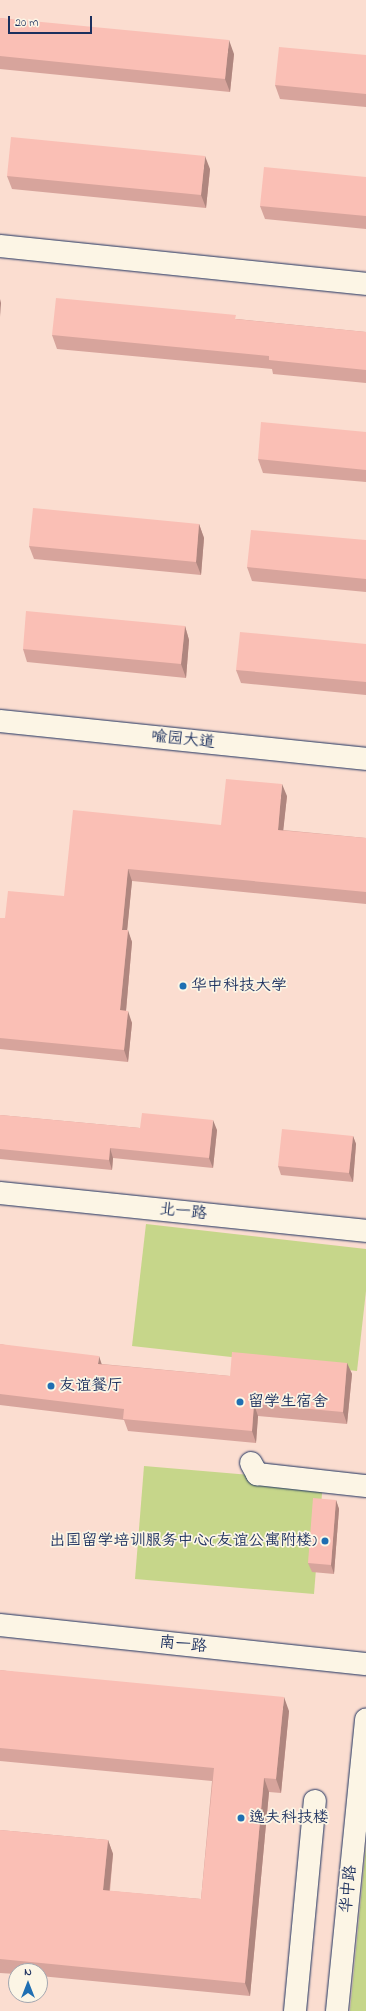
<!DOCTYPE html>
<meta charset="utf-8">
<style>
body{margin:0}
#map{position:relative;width:366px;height:2011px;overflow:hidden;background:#fceadb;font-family:"Indie Flower","LXGW WenKai TC",sans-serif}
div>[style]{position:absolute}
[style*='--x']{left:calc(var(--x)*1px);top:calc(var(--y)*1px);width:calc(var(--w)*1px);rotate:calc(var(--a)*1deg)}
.built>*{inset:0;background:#fbddd0}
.green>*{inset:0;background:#c6d68a}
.roads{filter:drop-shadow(0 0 1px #1b2f5e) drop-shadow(0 0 1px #1b2f5e)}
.minor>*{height:22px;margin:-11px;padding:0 11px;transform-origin:11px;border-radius:11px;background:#fcf5e5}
.wall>*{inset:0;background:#d7a49c}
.shaded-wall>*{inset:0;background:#af867f}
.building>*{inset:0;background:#fabfb5}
.dots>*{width:11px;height:11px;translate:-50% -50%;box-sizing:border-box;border:2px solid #fcf5e5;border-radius:50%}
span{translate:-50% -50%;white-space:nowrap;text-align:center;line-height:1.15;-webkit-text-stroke:3.5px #fcf5e5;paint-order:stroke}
.street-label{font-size:16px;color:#1b2f5e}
.poi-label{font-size:16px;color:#1b2f5e}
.left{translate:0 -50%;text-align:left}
.right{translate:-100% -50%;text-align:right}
.north{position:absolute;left:8px;top:1963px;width:40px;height:40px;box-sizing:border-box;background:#fcf5e5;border:1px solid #a2a6af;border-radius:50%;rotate:0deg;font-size:11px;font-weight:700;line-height:16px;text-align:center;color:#1b2f5e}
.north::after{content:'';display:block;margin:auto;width:14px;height:18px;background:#1f6fb2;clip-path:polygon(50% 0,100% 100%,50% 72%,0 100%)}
.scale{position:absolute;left:8px;top:16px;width:84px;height:18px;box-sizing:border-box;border:2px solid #1b2f5e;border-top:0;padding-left:5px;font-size:12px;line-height:14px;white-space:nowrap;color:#1b2f5e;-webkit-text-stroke:3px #fcf5e5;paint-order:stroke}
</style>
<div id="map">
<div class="built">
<i style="clip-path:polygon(evenodd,0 0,366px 0,366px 2011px,0 2011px,0 0,16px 1971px,40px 1971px,40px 1995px,16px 1995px,16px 1971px)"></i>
</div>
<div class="green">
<i style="clip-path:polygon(146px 1224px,366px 1249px,366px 1291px,357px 1371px,132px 1346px)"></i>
<i style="clip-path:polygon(144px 1466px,323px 1481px,314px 1594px,135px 1579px)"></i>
<i style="clip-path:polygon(366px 1846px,366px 2011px,350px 2011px)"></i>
</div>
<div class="roads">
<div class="minor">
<i style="--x:0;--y:246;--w:368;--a:5.9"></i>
<i style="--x:0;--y:721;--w:368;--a:5.9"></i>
<i style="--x:0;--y:1193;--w:368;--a:5.9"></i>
<i style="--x:251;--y:1463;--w:13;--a:61"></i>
<i style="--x:257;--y:1474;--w:110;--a:6.3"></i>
<i style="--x:0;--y:1625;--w:368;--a:6.1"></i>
<i style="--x:295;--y:2011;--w:211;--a:-84.6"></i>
<i style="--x:337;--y:2011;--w:293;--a:-84.3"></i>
</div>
</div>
<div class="wall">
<i style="clip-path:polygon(0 18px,234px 54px,230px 92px,0 69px)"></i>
<i style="clip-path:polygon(366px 55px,366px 107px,280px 99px,275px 85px)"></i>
<i style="clip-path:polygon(210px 169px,206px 208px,12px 189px,7px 176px)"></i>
<i style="clip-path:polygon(366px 177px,366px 229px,265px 219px,260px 206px)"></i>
<i style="clip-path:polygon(237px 319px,366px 332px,366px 383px,273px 374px,272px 369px,57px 349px,52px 335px)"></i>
<i style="clip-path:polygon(366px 432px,366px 482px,263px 473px,258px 459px)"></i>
<i style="clip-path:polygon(199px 524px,204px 538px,201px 575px,34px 559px,29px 546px)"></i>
<i style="clip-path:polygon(366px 540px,366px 592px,252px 581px,247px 567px)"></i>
<i style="clip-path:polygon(185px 626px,189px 640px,186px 678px,27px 662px,23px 649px)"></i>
<i style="clip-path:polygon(366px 644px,366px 695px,241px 683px,236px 670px)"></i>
<i style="clip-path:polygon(287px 796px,283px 830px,366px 838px,366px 904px,132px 881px,127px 930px,132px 942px,126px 1011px,132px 1023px,128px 1062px,0 1049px,0 918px,5px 918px,64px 896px,221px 825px)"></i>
<i style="clip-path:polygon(0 1115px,140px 1128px,217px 1130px,213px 1168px,113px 1158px,112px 1170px,0 1159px)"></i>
<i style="clip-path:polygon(353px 1136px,356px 1144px,353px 1182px,281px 1175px,278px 1166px)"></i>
<i style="clip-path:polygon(0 1344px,102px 1364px,230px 1376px,347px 1363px,352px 1374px,347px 1424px,258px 1416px,256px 1443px,128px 1431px,124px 1420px,0 1405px)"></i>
<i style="clip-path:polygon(336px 1500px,339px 1509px,334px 1574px,312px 1572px,308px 1563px)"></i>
<i style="clip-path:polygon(0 1670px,289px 1711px,281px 1793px,269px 1792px,250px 1996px,40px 1976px,40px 1971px,16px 1971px,16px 1974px,0 1973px,0 1830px,108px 1840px,113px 1854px,110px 1891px,201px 1899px,212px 1781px,0 1761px)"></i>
</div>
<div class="shaded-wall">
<i style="clip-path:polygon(229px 40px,234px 54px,230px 92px,225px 79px)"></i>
<i style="clip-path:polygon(205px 156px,210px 169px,206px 208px,201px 195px)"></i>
<i style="clip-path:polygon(0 299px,1px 303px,0 317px)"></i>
<i style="clip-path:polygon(199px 524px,204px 538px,201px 575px,196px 562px)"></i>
<i style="clip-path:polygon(185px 626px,189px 640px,186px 678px,181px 664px)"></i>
<i style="clip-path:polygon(282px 784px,287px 796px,282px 842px,278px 830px)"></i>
<i style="clip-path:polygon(128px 869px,132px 881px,126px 942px,122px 930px)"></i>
<i style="clip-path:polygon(128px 930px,132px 942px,125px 1022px,120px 1010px)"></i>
<i style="clip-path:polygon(128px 1011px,132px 1023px,128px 1062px,124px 1050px)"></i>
<i style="clip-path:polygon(213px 1120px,217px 1130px,213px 1168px,209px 1158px)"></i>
<i style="clip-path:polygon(353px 1136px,356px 1144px,353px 1182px,349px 1173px)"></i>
<i style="clip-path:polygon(110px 1148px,113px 1158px,112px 1170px,109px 1160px)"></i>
<i style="clip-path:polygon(99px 1356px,103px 1368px,98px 1364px)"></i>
<i style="clip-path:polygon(347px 1363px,352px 1374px,347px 1424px,343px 1412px)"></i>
<i style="clip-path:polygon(254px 1404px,258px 1416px,256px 1443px,252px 1431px)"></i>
<i style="clip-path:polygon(336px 1500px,339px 1509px,334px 1574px,331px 1565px)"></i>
<i style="clip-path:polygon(284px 1697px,289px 1711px,281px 1793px,276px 1779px)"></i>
<i style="clip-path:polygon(264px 1778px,269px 1792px,250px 1996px,245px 1983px)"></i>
<i style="clip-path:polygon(108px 1840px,113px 1854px,108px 1904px,103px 1890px)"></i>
</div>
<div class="building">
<i style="clip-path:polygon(0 18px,229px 40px,225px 79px,0 56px)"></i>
<i style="clip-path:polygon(279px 47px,366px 55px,366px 94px,275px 85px)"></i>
<i style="clip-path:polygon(11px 137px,205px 156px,201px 195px,7px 176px)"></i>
<i style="clip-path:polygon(264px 167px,366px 177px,366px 216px,260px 206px)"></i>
<i style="clip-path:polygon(56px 298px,236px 315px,235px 319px,366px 332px,366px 370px,269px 360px,269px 356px,52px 335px)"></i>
<i style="clip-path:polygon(261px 422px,366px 432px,366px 470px,258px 459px)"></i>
<i style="clip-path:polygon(33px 508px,199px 524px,196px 562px,29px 546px)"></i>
<i style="clip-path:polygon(251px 530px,366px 540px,366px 579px,247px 567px)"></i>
<i style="clip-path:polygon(26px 611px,185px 626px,181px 664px,23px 649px)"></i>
<i style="clip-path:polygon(240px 632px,366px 644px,366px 682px,236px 670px)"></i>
<i style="clip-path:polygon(226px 779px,282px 784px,278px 830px,366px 838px,366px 892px,128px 869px,122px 930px,128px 930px,120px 1010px,128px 1011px,124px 1050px,0 1038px,0 918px,5px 918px,8px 891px,64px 896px,73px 810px,221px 825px)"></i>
<i style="clip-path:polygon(142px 1113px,213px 1120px,209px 1158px,110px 1148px,109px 1160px,0 1149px,0 1115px,140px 1128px)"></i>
<i style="clip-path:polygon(282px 1129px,353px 1136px,349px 1173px,278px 1166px)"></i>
<i style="clip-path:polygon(0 1344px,99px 1356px,98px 1364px,230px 1376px,232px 1352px,347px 1363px,343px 1412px,254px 1404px,252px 1431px,123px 1419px,124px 1409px,0 1394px)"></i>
<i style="clip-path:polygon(313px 1498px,336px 1500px,331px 1565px,308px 1563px)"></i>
<i style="clip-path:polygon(0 1670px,284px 1697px,276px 1779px,264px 1778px,245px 1983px,0 1959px,0 1830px,108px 1840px,103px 1890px,201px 1899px,214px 1768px,0 1748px)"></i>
</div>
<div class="dots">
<i style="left:183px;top:986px;background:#1f6fb2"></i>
<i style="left:51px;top:1386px;background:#1f6fb2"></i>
<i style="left:240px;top:1402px;background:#1f6fb2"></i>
<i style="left:325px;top:1541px;background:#1f6fb2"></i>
<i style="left:241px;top:1818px;background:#1f6fb2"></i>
</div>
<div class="street-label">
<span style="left:183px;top:740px;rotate:6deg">喻园大道</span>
<span style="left:183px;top:1212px;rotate:6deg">北一路</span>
<span style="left:183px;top:1645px;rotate:6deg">南一路</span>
<span style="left:349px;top:1889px;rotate:-84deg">华中路</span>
</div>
<div class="poi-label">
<span class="left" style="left:191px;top:986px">华中科技大学</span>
<span class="left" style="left:59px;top:1386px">友谊餐厅</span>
<span class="left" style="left:248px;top:1402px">留学生宿舍</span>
<span class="right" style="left:317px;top:1541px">出国留学培训服务中心(友谊公寓附楼)</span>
<span class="left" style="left:249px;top:1818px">逸夫科技楼</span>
</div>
<div class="north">N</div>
<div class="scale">20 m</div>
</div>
